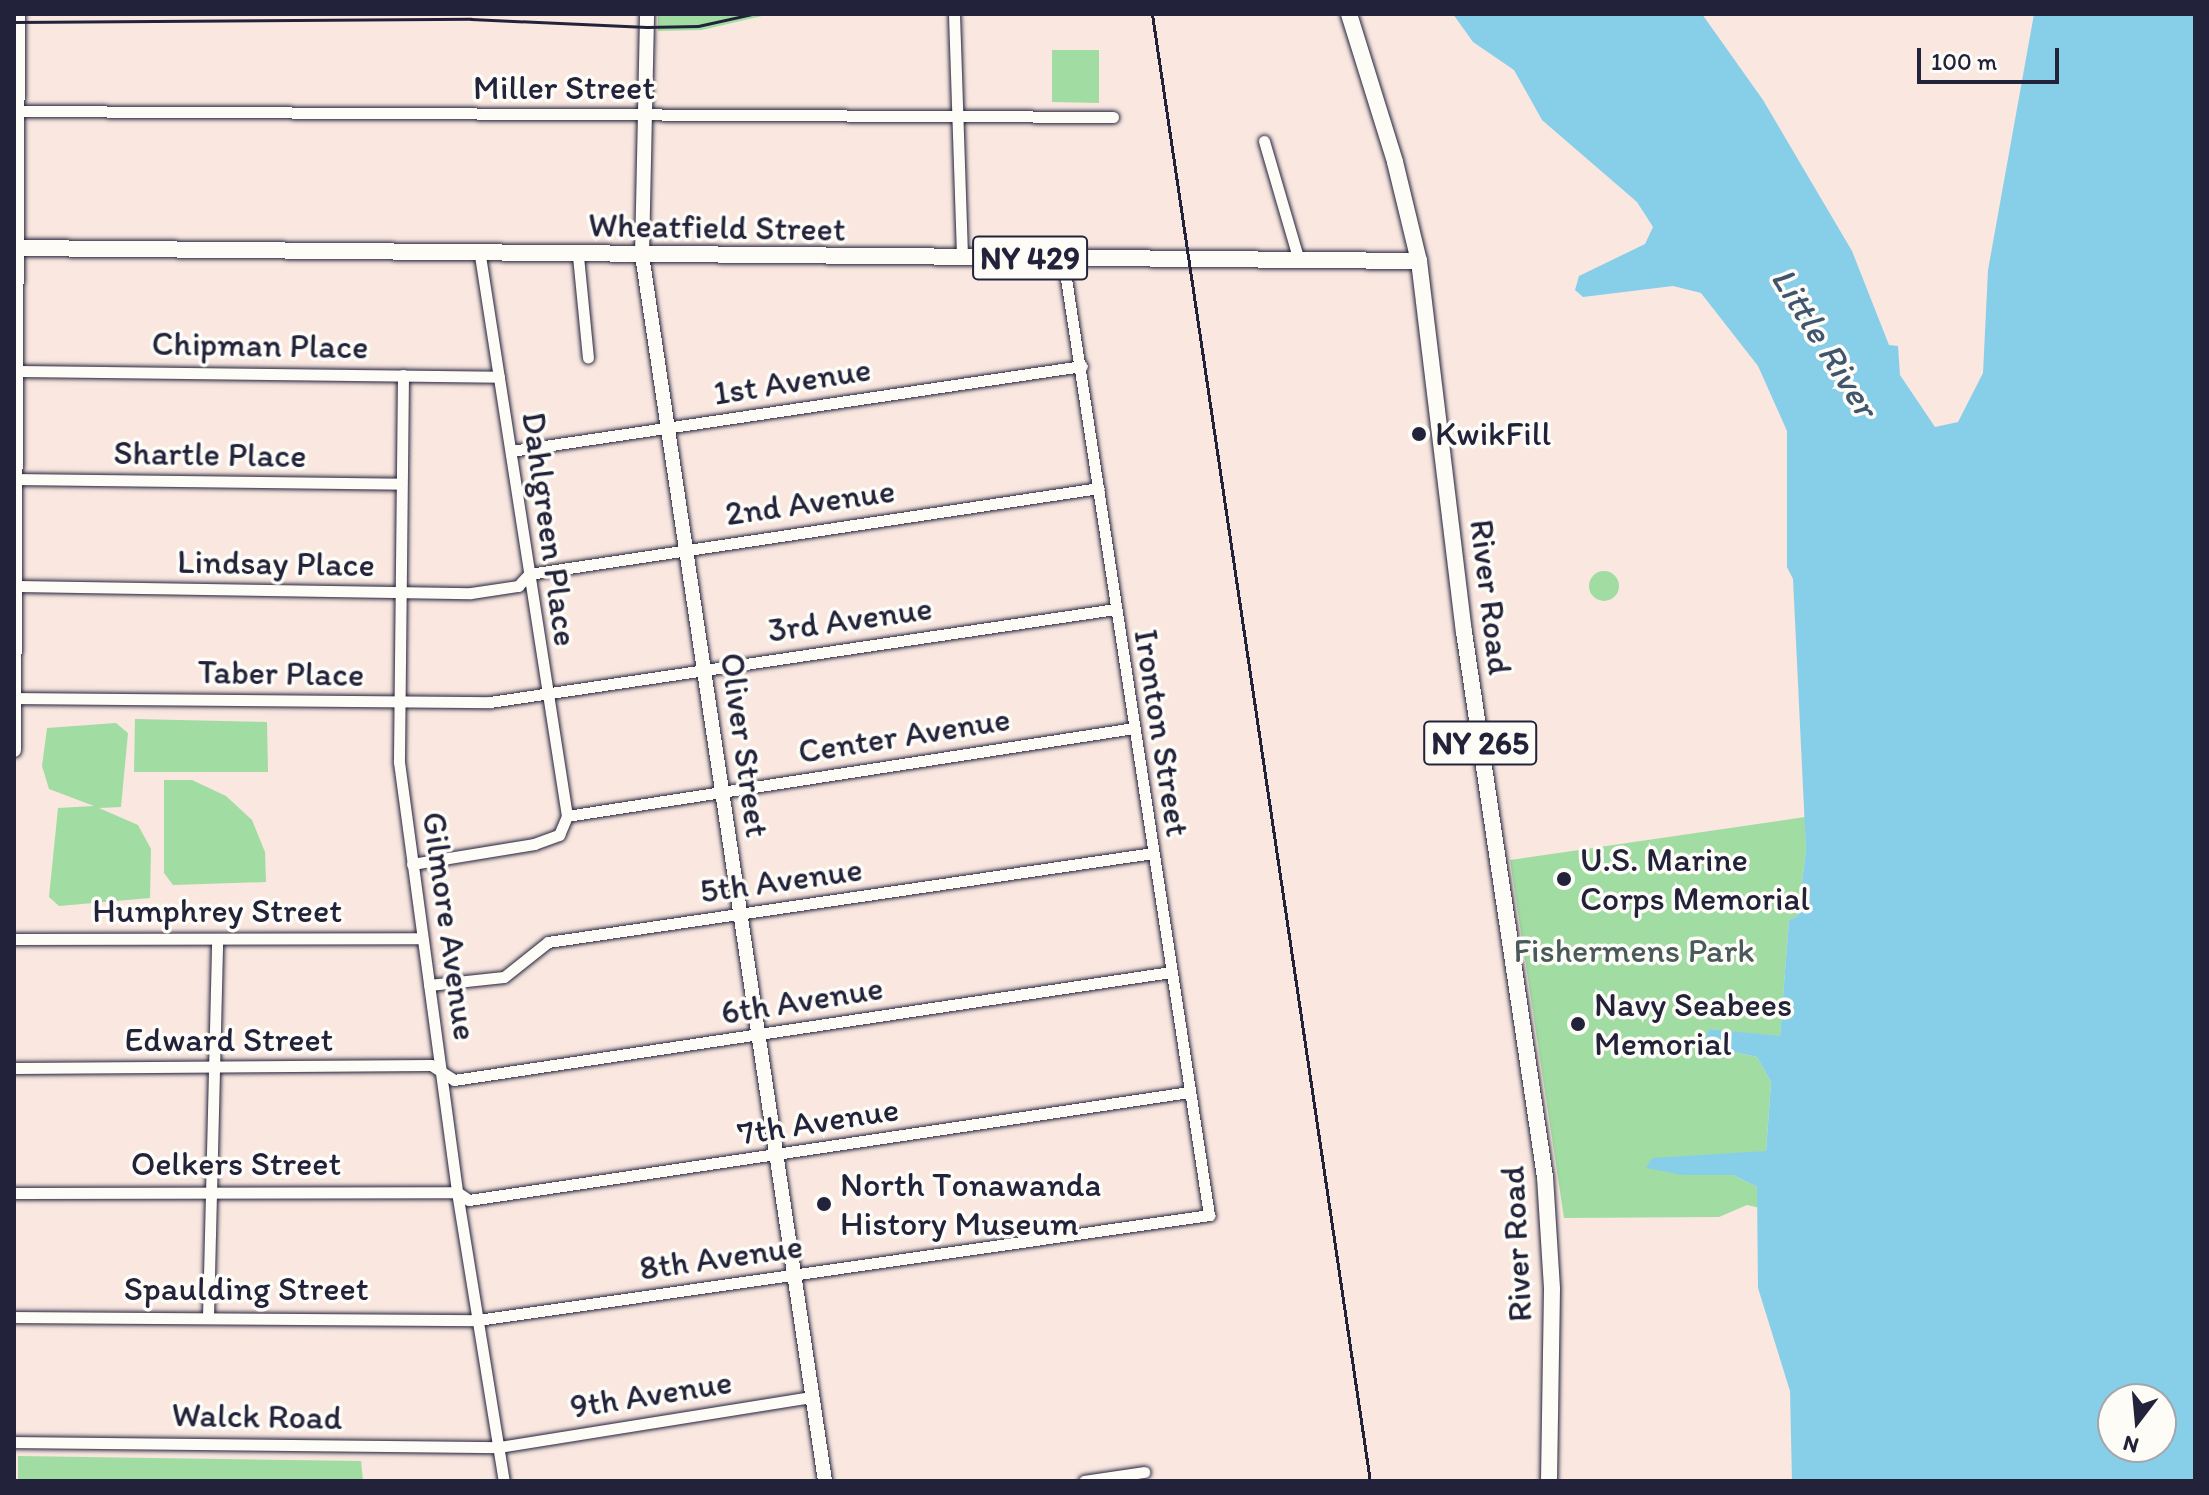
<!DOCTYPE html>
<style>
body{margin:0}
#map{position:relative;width:2209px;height:1495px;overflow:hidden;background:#f9e7e0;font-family:Itim,sans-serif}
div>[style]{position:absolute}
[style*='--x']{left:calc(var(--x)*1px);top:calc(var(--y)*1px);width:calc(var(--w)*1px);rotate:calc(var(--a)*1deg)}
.green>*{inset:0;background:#a1dca3}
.round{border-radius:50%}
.water>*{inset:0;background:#87cfe9}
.roads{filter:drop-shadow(0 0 2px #22223b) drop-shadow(0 0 2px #22223b)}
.minor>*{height:11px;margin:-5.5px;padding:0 5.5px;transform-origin:5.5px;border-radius:5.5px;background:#fdfcf7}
.tertiary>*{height:14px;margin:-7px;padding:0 7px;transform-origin:7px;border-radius:7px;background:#fdfcf7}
.secondary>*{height:14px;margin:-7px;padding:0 7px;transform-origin:7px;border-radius:7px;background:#fdfcf7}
.primary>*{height:16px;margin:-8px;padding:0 8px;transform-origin:8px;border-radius:8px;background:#fdfcf7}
.rail>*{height:3px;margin:-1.5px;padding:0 1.5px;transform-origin:1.5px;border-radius:1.5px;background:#22223b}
.dots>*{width:22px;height:22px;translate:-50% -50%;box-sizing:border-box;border:4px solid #fdfcf7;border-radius:50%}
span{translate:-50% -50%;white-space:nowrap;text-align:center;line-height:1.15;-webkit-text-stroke:7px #fdfcf7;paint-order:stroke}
.shield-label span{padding:2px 6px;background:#fdfcf7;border:2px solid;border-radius:6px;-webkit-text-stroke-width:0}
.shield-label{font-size:32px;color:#22223b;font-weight:700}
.street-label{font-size:34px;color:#22223b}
.poi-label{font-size:34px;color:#22223b}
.left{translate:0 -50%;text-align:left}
.park-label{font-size:34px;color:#485a5a}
.water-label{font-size:36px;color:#40566f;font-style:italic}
.frame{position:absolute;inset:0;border:16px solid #22223b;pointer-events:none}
.north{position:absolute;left:2097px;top:1383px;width:80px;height:80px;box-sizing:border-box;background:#fdfcf7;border:2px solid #a5a5ac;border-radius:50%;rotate:196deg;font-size:22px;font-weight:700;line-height:32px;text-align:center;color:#22223b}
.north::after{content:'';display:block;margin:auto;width:28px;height:36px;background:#22223b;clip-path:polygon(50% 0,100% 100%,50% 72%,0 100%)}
.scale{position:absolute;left:1917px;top:48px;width:142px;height:36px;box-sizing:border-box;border:4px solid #22223b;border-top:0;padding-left:10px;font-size:24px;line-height:28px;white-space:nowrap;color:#22223b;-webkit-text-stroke:6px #fdfcf7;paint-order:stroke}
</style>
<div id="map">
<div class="green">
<i style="clip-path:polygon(658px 14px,771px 14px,702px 30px,658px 31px)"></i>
<i style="clip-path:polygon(1052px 50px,1099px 50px,1099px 103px,1052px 102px)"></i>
<i class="round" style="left:1589px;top:571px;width:30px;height:30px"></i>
<i style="clip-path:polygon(135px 719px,267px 722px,268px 772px,134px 772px)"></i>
<i style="clip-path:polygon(116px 723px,128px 733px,121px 807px,99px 808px,138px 825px,151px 849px,150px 898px,59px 906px,49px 897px,58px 808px,94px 806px,49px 789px,42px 766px,47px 728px)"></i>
<i style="clip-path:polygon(164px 780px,192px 780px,226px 796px,252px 820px,265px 852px,266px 882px,173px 885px,164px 873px)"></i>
<i style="clip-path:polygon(1805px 817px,1806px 850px,1798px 916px,1789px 920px,1780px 1037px,1709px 1029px,1704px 1045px,1757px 1057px,1771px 1082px,1766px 1151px,1683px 1175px,1733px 1175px,1757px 1187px,1760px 1208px,1747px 1205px,1719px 1217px,1564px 1218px,1510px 860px)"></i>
<i style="clip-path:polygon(18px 1456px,361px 1461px,363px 1481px,18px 1481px)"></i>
</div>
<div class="water">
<i style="clip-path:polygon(evenodd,1453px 14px,1702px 14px,1763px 100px,1852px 251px,1889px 345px,1898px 346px,1900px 375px,1935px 427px,1958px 422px,1983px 373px,1988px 270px,2034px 14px,2195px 14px,2195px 1481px,1792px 1481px,1790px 1391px,1758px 1288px,1757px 1187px,1733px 1175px,1683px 1175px,1646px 1168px,1652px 1158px,1766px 1151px,1771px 1082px,1757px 1057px,1703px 1045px,1709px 1029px,1780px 1036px,1789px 920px,1798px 916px,1806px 850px,1793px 579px,1787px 567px,1787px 431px,1758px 366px,1701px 293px,1673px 286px,1583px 297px,1575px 290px,1579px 276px,1645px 244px,1653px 227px,1637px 202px,1542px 120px,1514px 70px,1473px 42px,1453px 14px,2113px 1399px,2161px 1399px,2161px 1447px,2113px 1447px,2113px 1399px)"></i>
</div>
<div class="roads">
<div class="minor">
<i style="--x:954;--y:14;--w:244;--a:88.1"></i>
<i style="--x:14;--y:111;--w:1099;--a:0.31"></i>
<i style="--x:1264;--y:141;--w:125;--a:73.7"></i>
<i style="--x:479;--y:249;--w:574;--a:81.18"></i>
<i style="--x:578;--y:256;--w:102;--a:84.4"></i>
<i style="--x:403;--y:375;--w:387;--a:90.6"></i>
<i style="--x:399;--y:762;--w:434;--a:82.3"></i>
<i style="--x:457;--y:1192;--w:293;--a:80.8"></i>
<i style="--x:14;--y:378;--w:9;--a:-54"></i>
<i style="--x:19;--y:371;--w:480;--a:0.7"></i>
<i style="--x:511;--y:451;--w:577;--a:-8.47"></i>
<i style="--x:19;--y:479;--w:382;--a:0.7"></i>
<i style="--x:17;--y:586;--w:454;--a:0.9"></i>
<i style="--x:471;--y:593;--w:48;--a:-8.5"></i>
<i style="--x:518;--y:586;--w:16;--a:-47"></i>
<i style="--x:529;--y:574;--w:576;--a:-8.58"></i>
<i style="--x:15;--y:698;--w:475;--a:0.5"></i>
<i style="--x:490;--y:702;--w:632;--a:-8.46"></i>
<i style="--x:412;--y:864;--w:124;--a:-9.3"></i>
<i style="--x:534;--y:844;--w:27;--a:-20"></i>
<i style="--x:559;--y:835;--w:21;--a:-67"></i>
<i style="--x:567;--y:816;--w:574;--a:-8.82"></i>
<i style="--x:14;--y:939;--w:406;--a:-0.1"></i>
<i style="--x:429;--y:985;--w:75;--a:-6.1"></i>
<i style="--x:504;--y:977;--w:56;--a:-38.5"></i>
<i style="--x:548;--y:942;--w:612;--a:-8.37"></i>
<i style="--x:14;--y:1068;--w:417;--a:-0.4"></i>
<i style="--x:431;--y:1065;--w:27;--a:33"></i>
<i style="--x:454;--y:1080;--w:725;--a:-8.57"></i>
<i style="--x:14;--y:1193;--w:443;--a:-0.1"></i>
<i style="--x:457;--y:1192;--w:14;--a:34"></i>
<i style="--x:469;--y:1200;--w:728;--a:-8.53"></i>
<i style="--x:208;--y:1316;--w:376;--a:-88.6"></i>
<i style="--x:14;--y:1317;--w:464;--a:0.4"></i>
<i style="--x:478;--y:1320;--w:739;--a:-8.17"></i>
<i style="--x:1209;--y:1215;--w:967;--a:-98.68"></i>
<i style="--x:14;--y:1442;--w:485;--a:0.6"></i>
<i style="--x:499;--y:1447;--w:317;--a:-9.1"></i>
<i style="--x:1084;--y:1481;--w:61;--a:-8.5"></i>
</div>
<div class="tertiary">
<i style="--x:642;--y:255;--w:241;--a:-88.8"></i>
<i style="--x:14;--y:750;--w:736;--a:-89.69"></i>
</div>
<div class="secondary">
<i style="--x:642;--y:255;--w:1240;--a:81.51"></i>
</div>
<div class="primary">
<i style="--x:1349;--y:14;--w:155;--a:72.7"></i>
<i style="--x:1395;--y:162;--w:102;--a:76.4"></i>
<i style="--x:1419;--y:261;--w:374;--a:83.1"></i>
<i style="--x:1464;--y:632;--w:551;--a:81.55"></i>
<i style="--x:1545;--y:1177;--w:112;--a:86.4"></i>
<i style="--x:1552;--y:1289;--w:192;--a:90.9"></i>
<i style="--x:14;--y:248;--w:1405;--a:0.53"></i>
</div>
</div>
<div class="rail">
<i style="--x:1152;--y:14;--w:1483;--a:81.55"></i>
<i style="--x:14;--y:22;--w:457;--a:-0.4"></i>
<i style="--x:471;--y:19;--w:176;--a:2.6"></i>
<i style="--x:647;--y:27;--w:51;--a:-1.1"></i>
<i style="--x:698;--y:26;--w:55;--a:-12.5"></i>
</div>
<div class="dots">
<i style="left:1419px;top:434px;background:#22223b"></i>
<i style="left:1564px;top:879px;background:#22223b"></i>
<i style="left:1578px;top:1024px;background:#22223b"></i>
<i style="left:824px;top:1204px;background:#22223b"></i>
</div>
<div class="shield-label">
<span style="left:1030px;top:258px">NY 429</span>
<span style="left:1480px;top:743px">NY 265</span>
</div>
<div class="street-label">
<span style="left:564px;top:88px">Miller Street</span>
<span style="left:717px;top:227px;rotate:1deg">Wheatfield Street</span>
<span style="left:260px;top:345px;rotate:1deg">Chipman Place</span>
<span style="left:792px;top:381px;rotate:-9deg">1st Avenue</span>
<span style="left:210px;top:454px;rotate:1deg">Shartle Place</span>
<span style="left:810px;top:502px;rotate:-8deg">2nd Avenue</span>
<span style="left:550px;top:529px;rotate:82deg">Dahlgreen Place</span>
<span style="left:276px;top:563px;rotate:1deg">Lindsay Place</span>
<span style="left:1491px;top:597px;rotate:83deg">River Road</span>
<span style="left:850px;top:619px;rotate:-8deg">3rd Avenue</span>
<span style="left:281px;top:673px;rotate:1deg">Taber Place</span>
<span style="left:1162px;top:733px;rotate:81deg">Ironton Street</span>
<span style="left:904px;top:735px;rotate:-9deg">Center Avenue</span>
<span style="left:745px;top:745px;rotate:82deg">Oliver Street</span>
<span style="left:781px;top:880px;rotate:-8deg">5th Avenue</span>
<span style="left:217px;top:911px">Humphrey Street</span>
<span style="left:450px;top:926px;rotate:82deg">Gilmore Avenue</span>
<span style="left:802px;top:1000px;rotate:-9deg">6th Avenue</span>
<span style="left:229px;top:1040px">Edward Street</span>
<span style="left:818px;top:1121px;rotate:-9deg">7th Avenue</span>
<span style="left:236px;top:1164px">Oelkers Street</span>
<span style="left:1516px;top:1244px;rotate:-93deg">River Road</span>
<span style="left:721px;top:1257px;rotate:-8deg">8th Avenue</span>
<span style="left:246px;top:1289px">Spaulding Street</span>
<span style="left:651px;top:1394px;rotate:-9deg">9th Avenue</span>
<span style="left:257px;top:1416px;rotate:1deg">Walck Road</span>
</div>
<div class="poi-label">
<span class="left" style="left:1435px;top:434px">KwikFill</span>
<span class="left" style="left:1580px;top:879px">U.S. Marine<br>Corps Memorial</span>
<span class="left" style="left:1594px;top:1024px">Navy Seabees<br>Memorial</span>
<span class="left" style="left:840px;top:1204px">North Tonawanda<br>History Museum</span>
</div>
<div class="park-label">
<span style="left:1634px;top:951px">Fishermens Park</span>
</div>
<div class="water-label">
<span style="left:1825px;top:342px;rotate:58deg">Little River</span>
</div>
<div class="frame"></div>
<div class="north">N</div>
<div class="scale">100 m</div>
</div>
